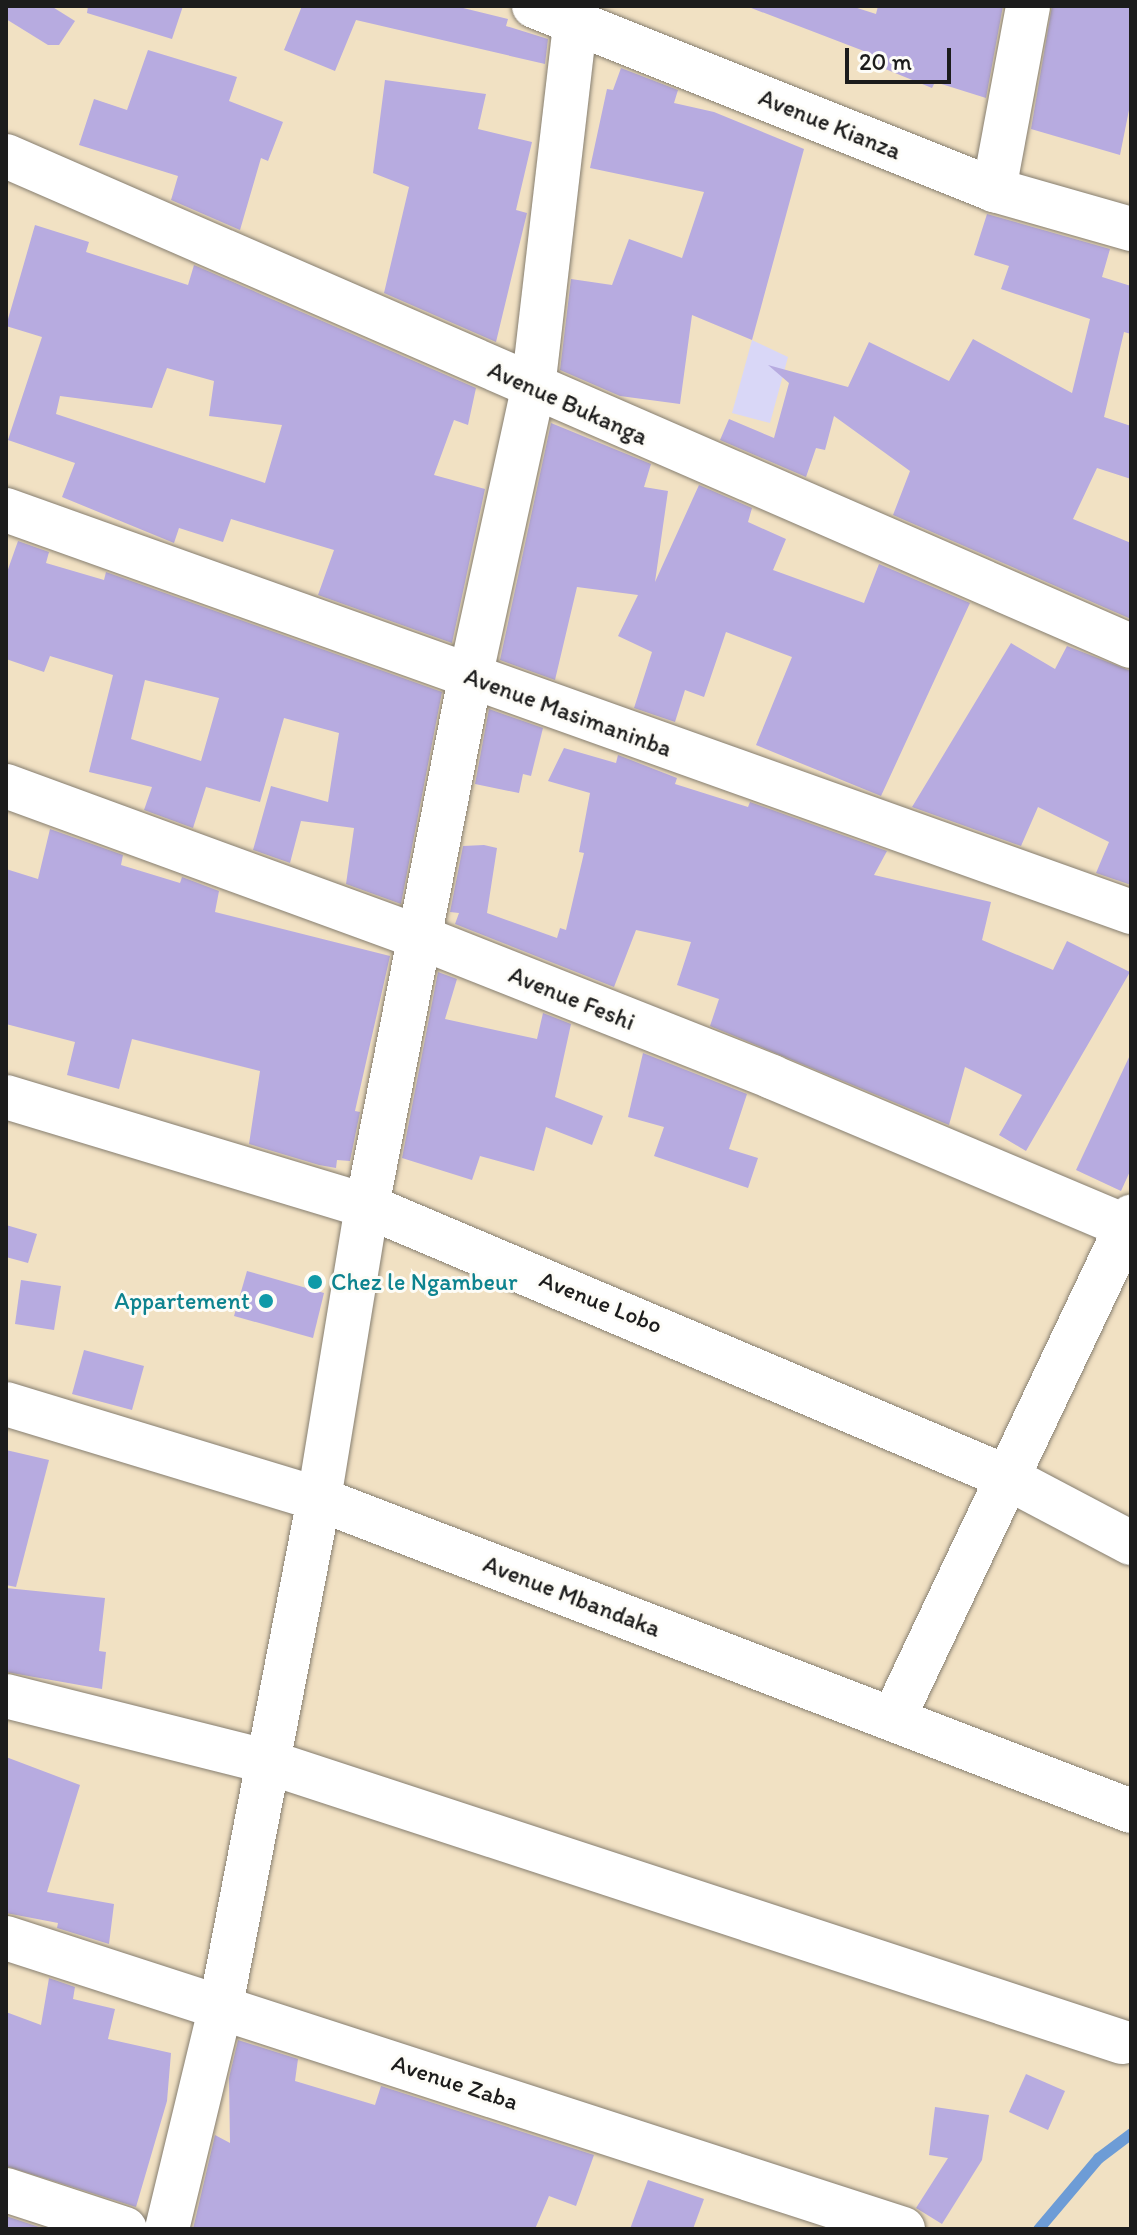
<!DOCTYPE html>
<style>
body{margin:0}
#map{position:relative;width:1137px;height:2235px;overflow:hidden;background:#f1e1c3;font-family:Itim,sans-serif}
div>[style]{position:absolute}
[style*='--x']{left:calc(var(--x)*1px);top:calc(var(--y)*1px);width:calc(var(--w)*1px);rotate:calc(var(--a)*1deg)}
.built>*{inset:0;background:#d9d7f7}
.stream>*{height:11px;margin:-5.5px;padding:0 5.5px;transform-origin:5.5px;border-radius:5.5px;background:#6d9cd6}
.building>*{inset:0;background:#b7abe0}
.roads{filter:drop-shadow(0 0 2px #867e70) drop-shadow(0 0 2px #867e70)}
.minor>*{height:44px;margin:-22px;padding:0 22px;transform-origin:22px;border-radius:22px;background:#fff}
.dots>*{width:22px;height:22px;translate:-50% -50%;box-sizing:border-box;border:4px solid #fdfcf7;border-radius:50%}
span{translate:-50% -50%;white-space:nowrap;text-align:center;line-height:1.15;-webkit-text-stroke:6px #fdfcf7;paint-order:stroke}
.street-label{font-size:24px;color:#1c1c1c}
.culture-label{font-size:24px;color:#0d838f}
.left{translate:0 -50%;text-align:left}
.right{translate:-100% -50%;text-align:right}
.frame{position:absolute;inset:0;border:8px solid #1c1c1c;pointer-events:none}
.scale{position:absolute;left:845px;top:48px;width:106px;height:36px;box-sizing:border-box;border:4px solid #1c1c1c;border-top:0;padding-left:10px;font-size:24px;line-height:28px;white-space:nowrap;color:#1c1c1c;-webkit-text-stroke:6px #fdfcf7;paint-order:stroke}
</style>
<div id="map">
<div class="built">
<i style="clip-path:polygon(752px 340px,788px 357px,770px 423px,732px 413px)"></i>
</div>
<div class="stream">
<i style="--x:1038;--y:2229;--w:93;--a:-49.8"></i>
<i style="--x:1098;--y:2158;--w:41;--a:-37.1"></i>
</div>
<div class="building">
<i style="clip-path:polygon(6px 6px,51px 6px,75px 21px,59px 45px,48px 45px,6px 19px)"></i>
<i style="clip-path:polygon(88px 6px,183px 6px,172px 39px,87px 13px)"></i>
<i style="clip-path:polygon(302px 6px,455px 6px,508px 19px,506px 26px,548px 39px,545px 64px,356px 20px,335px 71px,284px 50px)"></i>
<i style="clip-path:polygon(746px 6px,851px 6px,876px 14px,878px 6px,1003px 6px,986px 98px,935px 82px,932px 88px,868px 62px,869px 53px)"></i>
<i style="clip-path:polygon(1052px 6px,1131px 6px,1131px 100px,1120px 155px,1031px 129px)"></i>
<i style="clip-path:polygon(148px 50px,237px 77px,229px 101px,283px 122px,268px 161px,261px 158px,240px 230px,171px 200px,178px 176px,79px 145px,94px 99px,127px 110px)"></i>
<i style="clip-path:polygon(621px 68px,678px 90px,674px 103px,714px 112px,804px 149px,752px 340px,692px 315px,680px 404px,620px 396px,560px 370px,571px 279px,612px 285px,629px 239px,682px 258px,704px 192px,590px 168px,607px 89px,613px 90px)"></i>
<i style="clip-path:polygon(385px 80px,486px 94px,478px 129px,532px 142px,516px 210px,527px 213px,496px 342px,384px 293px,409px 187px,373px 173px)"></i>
<i style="clip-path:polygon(987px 214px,1110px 249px,1102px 277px,1131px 286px,1131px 334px,1124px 332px,1104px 417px,1131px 426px,1131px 479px,1097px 468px,1073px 519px,1131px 543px,1131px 619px,893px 515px,910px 471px,834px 416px,825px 450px,816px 448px,806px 477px,720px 440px,729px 419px,774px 438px,789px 383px,768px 365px,848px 387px,869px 342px,949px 381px,973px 339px,1072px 393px,1090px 319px,1001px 289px,1009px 266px,974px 255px)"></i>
<i style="clip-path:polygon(evenodd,35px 225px,89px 242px,86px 252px,188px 285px,194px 265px,476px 388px,468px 425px,454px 420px,434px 475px,485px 489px,452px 643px,318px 595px,334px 550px,231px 519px,223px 542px,179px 528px,174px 543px,62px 497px,75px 463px,8px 440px,42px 337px,6px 326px,35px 225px,167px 368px,214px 381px,209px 416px,282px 425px,265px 483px,56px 414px,60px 396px,152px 408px,167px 368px)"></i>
<i style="clip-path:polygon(551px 423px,651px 464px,644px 487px,668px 491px,655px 582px,699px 485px,752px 508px,748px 522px,786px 539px,773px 570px,864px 603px,879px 564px,970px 603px,881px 796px,756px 745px,792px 657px,726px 632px,704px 697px,685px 690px,675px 722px,634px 708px,652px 652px,618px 636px,638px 595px,577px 587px,555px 680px,500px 660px)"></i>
<i style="clip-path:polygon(evenodd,18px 541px,49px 552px,46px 563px,104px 580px,106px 572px,442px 692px,401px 904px,346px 884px,354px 828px,301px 821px,290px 863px,253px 850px,271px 786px,328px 802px,339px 733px,284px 718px,260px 802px,206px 787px,193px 828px,144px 810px,152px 787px,89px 772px,113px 675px,50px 656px,44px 672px,6px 659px,6px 575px,18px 541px,145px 680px,219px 698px,201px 761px,131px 739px,145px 680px)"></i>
<i style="clip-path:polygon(1011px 643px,1055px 669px,1067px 646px,1131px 671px,1131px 885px,1096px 873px,1109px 842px,1038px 807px,1021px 846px,912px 807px)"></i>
<i style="clip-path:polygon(489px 709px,543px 728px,531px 776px,523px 774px,519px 793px,475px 784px)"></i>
<i style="clip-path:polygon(564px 748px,616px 763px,618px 755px,677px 778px,675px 784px,748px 807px,750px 802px,887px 851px,874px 875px,991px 902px,982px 940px,1053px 970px,1067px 941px,1130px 972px,1026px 1151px,999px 1135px,1022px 1095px,965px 1067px,949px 1125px,710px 1026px,719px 999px,677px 985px,691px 942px,636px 930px,614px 987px,455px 924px,459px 913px,450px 912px,463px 846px,484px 845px,497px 848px,487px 913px,557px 938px,560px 928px,566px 930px,584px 853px,579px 852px,590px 793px,548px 781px)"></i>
<i style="clip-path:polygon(50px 829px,123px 855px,121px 865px,180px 883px,182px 877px,219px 891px,215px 912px,390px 956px,355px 1111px,360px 1112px,350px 1161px,337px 1160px,336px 1168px,319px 1165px,249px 1144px,260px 1071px,132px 1039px,119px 1089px,67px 1075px,75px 1042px,6px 1024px,6px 869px,38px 879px)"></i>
<i style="clip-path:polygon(438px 972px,457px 979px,445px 1019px,537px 1039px,543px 1013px,571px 1024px,555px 1097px,603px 1116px,592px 1145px,546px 1127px,534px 1171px,480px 1156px,472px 1180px,402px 1158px)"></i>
<i style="clip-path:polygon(643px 1053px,747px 1094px,729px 1149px,758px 1158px,748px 1188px,654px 1156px,664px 1127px,628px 1117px)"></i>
<i style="clip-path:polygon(1131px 1053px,1131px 1169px,1121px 1191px,1076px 1170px)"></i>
<i style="clip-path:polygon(6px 1225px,37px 1234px,28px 1263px,6px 1257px)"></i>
<i style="clip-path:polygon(247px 1271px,324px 1293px,313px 1338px,234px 1316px)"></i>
<i style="clip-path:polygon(21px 1280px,61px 1286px,54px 1330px,15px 1324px)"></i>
<i style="clip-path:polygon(84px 1350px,144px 1366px,132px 1410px,72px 1394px)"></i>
<i style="clip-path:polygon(6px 1450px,49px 1460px,16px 1587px,6px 1585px)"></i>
<i style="clip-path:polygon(6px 1588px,105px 1598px,99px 1651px,106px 1652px,102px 1689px,6px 1672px)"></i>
<i style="clip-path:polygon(6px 1757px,80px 1785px,47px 1892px,114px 1904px,109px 1944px,57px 1928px,58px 1923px,6px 1913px)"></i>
<i style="clip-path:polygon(49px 1978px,75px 1987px,73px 1999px,115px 2009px,108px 2039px,171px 2053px,167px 2101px,136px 2207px,6px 2166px,6px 2012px,41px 2025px)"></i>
<i style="clip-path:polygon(238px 2040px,298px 2059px,295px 2081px,375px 2105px,381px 2086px,594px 2155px,576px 2206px,549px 2196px,535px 2229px,193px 2229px,215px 2135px,230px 2143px,229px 2078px)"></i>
<i style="clip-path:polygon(1026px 2074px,1065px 2091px,1048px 2130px,1009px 2112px)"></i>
<i style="clip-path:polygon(935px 2107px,989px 2115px,982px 2160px,942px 2224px,916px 2208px,948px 2158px,929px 2155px)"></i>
<i style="clip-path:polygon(648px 2180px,704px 2199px,693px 2229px,630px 2229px)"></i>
<i style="clip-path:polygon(6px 2216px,45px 2229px,6px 2229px)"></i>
</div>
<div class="roads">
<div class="minor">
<i style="--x:534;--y:6;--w:495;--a:21.8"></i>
<i style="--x:994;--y:190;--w:142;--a:15.9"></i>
<i style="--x:6;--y:156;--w:1227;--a:23.54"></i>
<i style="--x:994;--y:190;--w:187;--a:-79.5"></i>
<i style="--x:6;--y:510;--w:1195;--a:19.66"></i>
<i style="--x:6;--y:786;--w:440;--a:20.1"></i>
<i style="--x:419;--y:937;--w:380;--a:21.6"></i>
<i style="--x:772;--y:1077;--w:390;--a:22.9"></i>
<i style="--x:6;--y:1097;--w:377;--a:16.8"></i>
<i style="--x:367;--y:1206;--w:692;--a:22.97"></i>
<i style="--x:1004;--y:1476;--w:144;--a:27.8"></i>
<i style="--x:6;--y:1404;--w:327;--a:16.9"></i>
<i style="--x:319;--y:1499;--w:870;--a:21.02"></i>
<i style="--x:6;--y:1696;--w:270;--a:14.1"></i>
<i style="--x:268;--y:1762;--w:899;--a:18.15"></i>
<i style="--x:893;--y:1719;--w:556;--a:-64.63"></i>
<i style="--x:6;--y:1938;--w:943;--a:17.97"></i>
<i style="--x:6;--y:2190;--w:125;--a:18.1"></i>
<i style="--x:167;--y:2229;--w:230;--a:-76.4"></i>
<i style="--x:221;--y:2005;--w:515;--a:-79.04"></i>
<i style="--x:319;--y:1499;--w:297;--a:-80.7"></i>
<i style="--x:367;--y:1206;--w:538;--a:-78.96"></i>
<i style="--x:470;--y:678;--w:297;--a:-77.7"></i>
<i style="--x:533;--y:388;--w:385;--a:-83.4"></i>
</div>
</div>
<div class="dots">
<i style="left:315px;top:1282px;background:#0f9aa8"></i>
<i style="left:266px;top:1301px;background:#0f9aa8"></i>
</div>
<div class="street-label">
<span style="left:830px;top:124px;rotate:22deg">Avenue Kianza</span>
<span style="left:568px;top:403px;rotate:24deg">Avenue Bukanga</span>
<span style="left:568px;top:712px;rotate:20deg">Avenue Masimaninba</span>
<span style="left:572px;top:998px;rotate:22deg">Avenue Feshi</span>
<span style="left:601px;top:1302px;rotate:22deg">Avenue Lobo</span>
<span style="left:572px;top:1596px;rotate:21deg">Avenue Mbandaka</span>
<span style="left:455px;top:2082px;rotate:18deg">Avenue Zaba</span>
</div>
<div class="culture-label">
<span class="left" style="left:331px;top:1282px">Chez le Ngambeur</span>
<span class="right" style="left:250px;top:1301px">Appartement</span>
</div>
<div class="frame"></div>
<div class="scale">20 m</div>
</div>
